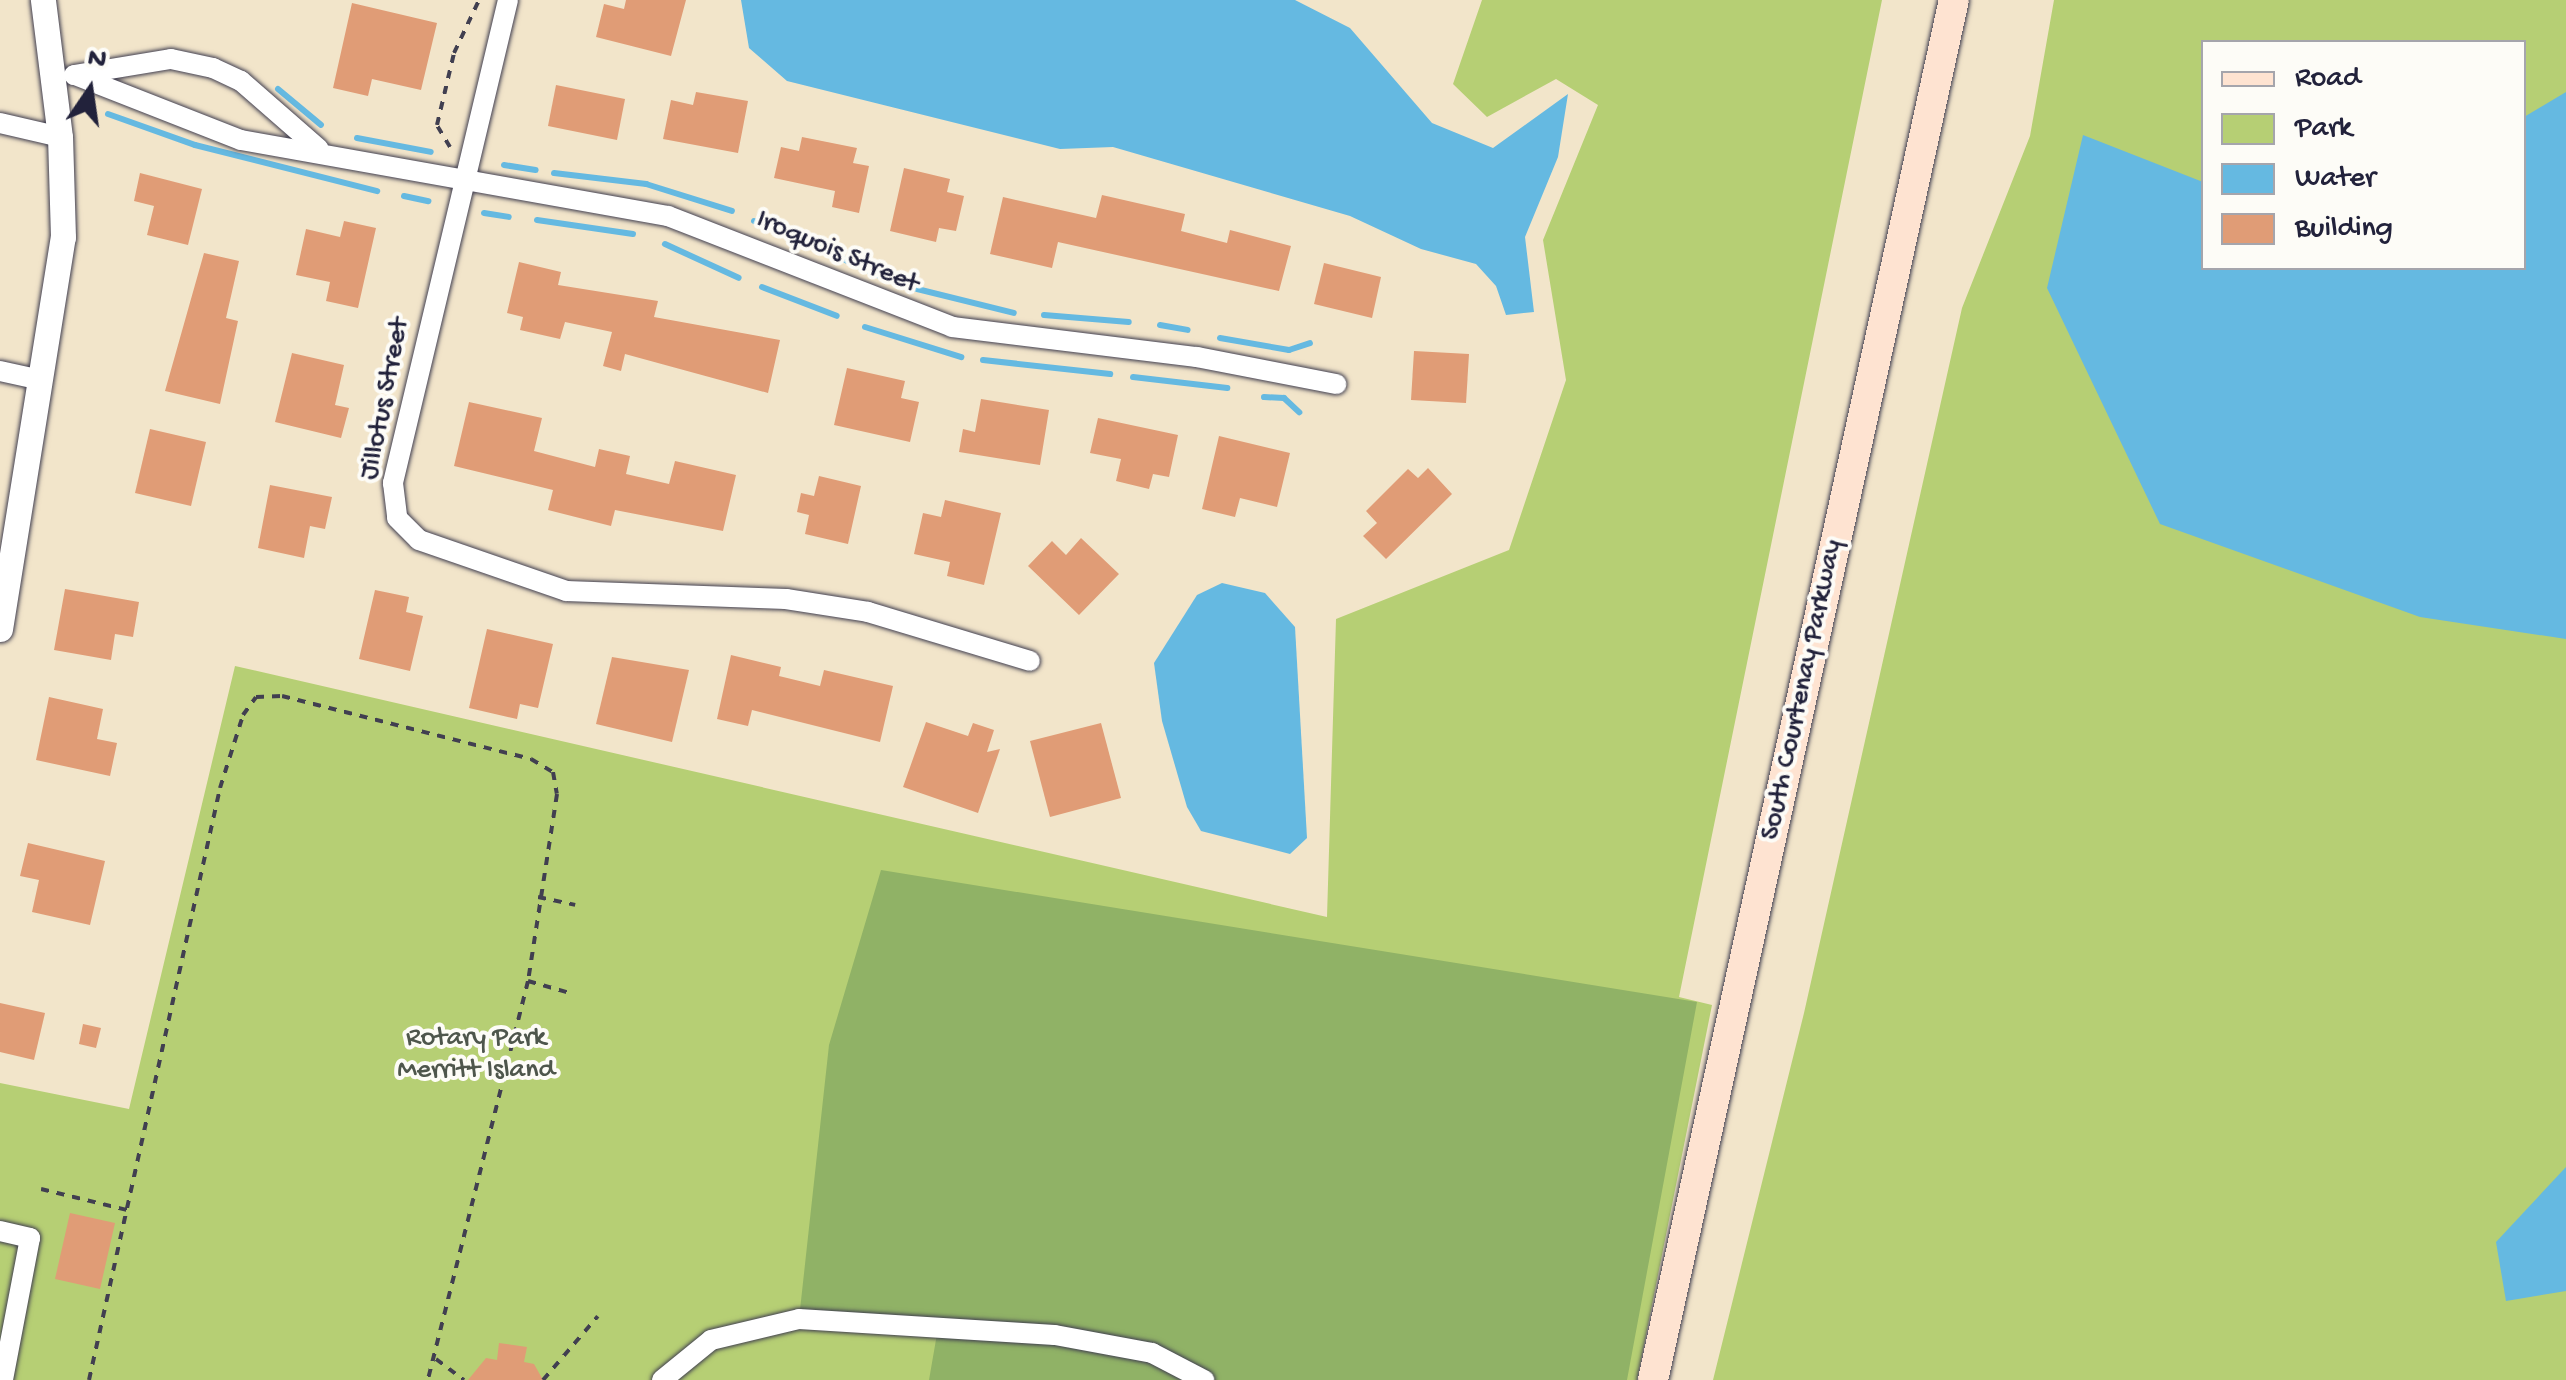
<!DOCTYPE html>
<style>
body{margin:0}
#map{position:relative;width:2566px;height:1380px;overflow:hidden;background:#f2e5ca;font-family:"Gochi Hand",sans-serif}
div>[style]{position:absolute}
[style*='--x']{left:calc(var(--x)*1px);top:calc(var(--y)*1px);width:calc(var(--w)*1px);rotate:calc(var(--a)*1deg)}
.green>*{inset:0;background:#b6cf74}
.forest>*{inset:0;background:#90b266}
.water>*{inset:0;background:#65b9e1}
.stream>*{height:6px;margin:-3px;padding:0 3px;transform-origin:3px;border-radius:3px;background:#65b9e1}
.building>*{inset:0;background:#e09c76}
.path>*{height:4px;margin-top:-2px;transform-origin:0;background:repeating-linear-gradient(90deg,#413f50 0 8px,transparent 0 16px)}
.roads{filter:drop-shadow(0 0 2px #413f50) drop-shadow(0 0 2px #413f50)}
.minor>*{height:20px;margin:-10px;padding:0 10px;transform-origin:10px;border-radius:10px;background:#fff}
.tertiary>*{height:25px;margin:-12.5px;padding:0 12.5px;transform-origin:12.5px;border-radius:12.5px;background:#fff}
.secondary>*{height:30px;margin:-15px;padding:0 15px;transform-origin:15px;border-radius:15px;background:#fee3d1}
span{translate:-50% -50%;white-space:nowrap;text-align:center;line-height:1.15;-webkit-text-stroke:8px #fdfcf7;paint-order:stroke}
.street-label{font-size:28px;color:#22223b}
.park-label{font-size:28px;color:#4e564c}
.legend{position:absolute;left:2201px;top:40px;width:325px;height:230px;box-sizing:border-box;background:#fdfcf7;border:2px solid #a5a5ac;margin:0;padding:12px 18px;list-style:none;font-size:30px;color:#22223b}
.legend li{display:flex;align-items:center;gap:20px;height:50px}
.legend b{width:50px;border:2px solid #a5a5ac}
.north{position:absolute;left:40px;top:40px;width:100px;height:100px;-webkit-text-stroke:8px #fdfcf7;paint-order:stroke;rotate:13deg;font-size:28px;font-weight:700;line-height:40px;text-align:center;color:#22223b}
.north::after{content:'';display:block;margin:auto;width:35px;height:45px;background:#22223b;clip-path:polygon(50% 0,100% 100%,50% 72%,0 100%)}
</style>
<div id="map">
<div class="green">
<i style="clip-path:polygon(1482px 0,1882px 0,1679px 997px,1712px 1005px,1637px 1380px,0 1380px,0 1083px,129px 1109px,235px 666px,1327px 917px,1336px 619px,1509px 550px,1566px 380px,1543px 240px,1598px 105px,1556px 79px,1487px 117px,1453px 84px)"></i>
<i style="clip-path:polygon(evenodd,2054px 0,2566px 0,2566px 1380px,1713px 1380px,1804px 1013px,1962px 308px,2030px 136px,2054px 0,2204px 42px,2524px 42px,2524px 268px,2204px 268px,2204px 42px)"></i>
</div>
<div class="forest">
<i style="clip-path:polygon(881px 870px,1697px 1002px,1627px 1380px,929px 1380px,938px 1328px,799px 1319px,829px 1045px)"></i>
</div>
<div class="water">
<i style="clip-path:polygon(741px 0,1295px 0,1350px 28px,1432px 123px,1493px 148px,1568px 94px,1558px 157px,1525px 237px,1534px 312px,1506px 315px,1496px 286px,1476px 264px,1421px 249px,1350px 216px,1113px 147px,1060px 149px,787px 81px,749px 48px)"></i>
<i style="clip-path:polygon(2566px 92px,2566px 639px,2420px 617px,2160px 524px,2047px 288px,2083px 135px,2203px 182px,2204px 268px,2524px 268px,2524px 117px)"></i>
<i style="clip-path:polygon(1222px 583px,1265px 593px,1295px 627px,1307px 838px,1290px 854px,1201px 831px,1187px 807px,1162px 721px,1154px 663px,1197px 595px)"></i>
<i style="clip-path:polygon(2566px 1167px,2566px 1291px,2506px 1301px,2496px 1242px)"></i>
</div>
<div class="stream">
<i style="--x:278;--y:89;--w:56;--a:39.9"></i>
<i style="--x:108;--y:114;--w:92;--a:19.6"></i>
<i style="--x:195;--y:145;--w:188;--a:14.2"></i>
<i style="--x:357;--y:138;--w:75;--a:10.7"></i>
<i style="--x:504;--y:165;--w:32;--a:9"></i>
<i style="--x:554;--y:173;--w:93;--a:6.8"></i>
<i style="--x:646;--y:184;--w:90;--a:17.4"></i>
<i style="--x:404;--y:196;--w:25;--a:12"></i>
<i style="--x:484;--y:213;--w:25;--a:9"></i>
<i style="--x:537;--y:220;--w:97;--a:8.3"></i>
<i style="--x:754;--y:221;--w:12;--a:20"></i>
<i style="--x:789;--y:234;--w:100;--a:24.8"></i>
<i style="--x:665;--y:244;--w:81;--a:24.7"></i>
<i style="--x:905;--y:286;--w:112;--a:13.9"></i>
<i style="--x:762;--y:287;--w:80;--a:21.1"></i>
<i style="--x:1044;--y:315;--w:85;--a:4.7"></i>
<i style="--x:1160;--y:325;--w:28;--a:10"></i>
<i style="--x:865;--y:327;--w:101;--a:17.4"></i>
<i style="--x:1220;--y:338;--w:70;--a:9.9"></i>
<i style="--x:1289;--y:350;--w:22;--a:-18"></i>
<i style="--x:983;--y:360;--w:128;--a:6.3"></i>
<i style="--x:1133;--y:377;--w:95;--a:6.7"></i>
<i style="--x:1264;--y:397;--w:20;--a:3"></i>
<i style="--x:1284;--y:398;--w:21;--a:43"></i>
</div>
<div class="building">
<i style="clip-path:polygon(626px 0,686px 0,671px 56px,596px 37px,604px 4px,624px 9px)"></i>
<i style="clip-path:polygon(352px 3px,437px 23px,421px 90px,372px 79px,368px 96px,333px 88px)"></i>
<i style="clip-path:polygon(556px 85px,625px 99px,617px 140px,548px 126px)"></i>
<i style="clip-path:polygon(696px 92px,748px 101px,738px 153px,663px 139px,671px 100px,693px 105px)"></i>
<i style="clip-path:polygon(802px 137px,857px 148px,853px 163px,869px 166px,859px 213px,832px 207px,835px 191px,774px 178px,781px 147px,799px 151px)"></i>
<i style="clip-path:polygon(904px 168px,950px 179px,947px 192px,964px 196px,956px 231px,939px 228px,936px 242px,890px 231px)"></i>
<i style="clip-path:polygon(140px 173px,202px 189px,188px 245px,147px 235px,154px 206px,134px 201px)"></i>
<i style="clip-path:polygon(1102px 195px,1185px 214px,1181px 231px,1227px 243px,1230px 230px,1291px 246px,1279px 291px,1058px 242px,1052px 268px,990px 254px,1003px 197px,1096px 218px)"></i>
<i style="clip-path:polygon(344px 221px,376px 228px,358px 308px,326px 301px,330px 282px,296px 275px,306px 229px,340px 237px)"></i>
<i style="clip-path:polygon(204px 253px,239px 261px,226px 318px,238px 321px,220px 404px,165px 391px)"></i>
<i style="clip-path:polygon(519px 262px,561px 272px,558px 285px,658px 301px,654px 317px,780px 340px,768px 393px,625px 354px,621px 371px,603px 366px,612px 332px,565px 322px,560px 339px,520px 330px,523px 317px,507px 313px)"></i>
<i style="clip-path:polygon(1324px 263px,1381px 277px,1372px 318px,1314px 304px)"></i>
<i style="clip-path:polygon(1414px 351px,1469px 354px,1466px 403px,1411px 400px)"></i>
<i style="clip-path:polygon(292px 353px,344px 365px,335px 405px,349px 408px,341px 438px,275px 422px)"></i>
<i style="clip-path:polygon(847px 368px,905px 381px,901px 398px,919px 402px,910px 442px,834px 425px)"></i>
<i style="clip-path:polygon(981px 399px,1049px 410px,1040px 465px,959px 452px,963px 429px,975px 432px)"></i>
<i style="clip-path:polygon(469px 402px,542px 418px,534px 451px,595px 467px,599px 449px,630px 456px,626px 474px,669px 484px,675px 461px,736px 475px,723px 531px,615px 510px,611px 526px,548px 510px,553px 490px,454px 466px)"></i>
<i style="clip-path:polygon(1098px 418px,1178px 435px,1169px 477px,1153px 474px,1149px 489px,1116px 481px,1121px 459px,1090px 453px)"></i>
<i style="clip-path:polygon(150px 429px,206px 442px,191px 506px,135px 493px)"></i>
<i style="clip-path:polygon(1219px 436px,1290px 453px,1277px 507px,1240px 498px,1235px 517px,1202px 509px)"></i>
<i style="clip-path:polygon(1428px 468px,1452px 494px,1386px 559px,1363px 536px,1377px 523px,1366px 511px,1408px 469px,1418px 478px)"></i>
<i style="clip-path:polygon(819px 476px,861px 486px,848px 544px,805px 534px,809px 515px,797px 512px,801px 493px,814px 496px)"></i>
<i style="clip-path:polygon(270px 485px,332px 497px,325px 529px,310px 526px,304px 558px,258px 548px)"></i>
<i style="clip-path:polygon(945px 500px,1001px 513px,984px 585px,947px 576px,950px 562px,914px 554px,923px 513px,941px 517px)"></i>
<i style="clip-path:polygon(1081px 538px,1119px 574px,1079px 615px,1028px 566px,1052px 541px,1066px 555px)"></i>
<i style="clip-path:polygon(65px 589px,139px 602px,133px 637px,115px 634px,111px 660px,54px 650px)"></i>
<i style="clip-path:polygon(375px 590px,409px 597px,406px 612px,423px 616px,410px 671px,359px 659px)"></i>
<i style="clip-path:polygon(487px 629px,553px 644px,538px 708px,520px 704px,517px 719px,469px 708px)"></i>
<i style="clip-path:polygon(731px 655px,781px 667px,779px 676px,820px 686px,824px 670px,893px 686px,880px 742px,752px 710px,748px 726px,717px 719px)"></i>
<i style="clip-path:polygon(612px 657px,689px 670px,672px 742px,596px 724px)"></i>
<i style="clip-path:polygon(49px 697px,103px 709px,97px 739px,117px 743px,110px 776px,36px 760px)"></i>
<i style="clip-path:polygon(926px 722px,968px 736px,973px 723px,994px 730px,987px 752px,1000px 749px,978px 813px,903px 787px)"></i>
<i style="clip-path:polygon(1101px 723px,1121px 798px,1050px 817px,1030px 741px)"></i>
<i style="clip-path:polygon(28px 843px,105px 861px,90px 925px,32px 912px,39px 880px,20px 876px)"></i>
<i style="clip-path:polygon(0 1003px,45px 1013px,34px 1060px,0 1052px)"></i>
<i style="clip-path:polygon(83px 1024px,101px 1028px,96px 1048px,79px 1044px)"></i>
<i style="clip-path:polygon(70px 1213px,115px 1223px,100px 1289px,55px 1279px)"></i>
<i style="clip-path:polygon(499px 1343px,527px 1347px,524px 1362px,534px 1364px,543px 1380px,468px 1380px,486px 1358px,497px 1360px)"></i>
</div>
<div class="path">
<i style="--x:450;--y:147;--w:26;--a:-121"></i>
<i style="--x:437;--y:125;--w:74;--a:-76.7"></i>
<i style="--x:454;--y:53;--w:59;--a:-64.7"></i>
<i style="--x:538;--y:897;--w:38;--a:12"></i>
<i style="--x:528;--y:981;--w:44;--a:15.9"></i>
<i style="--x:41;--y:1189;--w:89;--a:13.7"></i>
<i style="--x:436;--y:1359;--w:35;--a:37"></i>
<i style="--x:89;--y:1380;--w:606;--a:-77.52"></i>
<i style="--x:220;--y:788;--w:77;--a:-72.5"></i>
<i style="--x:243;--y:715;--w:22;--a:-54"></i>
<i style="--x:256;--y:697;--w:26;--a:-2"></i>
<i style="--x:282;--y:696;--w:257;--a:14.2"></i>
<i style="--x:531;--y:759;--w:26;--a:31"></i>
<i style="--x:553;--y:772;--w:22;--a:80"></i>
<i style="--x:557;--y:794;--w:189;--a:98.8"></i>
<i style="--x:528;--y:981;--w:411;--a:104.1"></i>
<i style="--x:543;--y:1380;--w:84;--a:-49.3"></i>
</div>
<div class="roads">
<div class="minor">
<i style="--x:508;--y:0;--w:497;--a:103.4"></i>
<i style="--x:393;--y:483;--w:35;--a:83"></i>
<i style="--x:397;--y:518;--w:31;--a:45"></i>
<i style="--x:419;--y:540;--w:156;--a:19.1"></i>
<i style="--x:566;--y:591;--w:220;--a:2.1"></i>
<i style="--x:786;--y:599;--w:83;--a:9"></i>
<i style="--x:868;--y:612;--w:169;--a:16.8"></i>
<i style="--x:74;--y:75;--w:98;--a:-9.4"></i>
<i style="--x:171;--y:59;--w:43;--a:12.1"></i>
<i style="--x:213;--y:68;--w:31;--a:25"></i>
<i style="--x:241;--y:81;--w:103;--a:41.1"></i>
<i style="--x:75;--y:75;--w:178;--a:21.4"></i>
<i style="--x:241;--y:140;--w:434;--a:10.1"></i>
<i style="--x:668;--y:216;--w:305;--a:21.3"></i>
<i style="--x:952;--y:327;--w:247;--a:7"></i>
<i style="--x:1197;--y:357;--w:142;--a:11"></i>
<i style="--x:0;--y:123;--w:62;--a:13.1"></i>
<i style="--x:0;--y:371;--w:42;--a:12.4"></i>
<i style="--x:0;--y:1231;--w:31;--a:13"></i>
<i style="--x:30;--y:1238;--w:145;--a:100.8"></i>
<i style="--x:662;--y:1380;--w:63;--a:-39.2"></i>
<i style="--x:711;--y:1340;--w:90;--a:-13.4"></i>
<i style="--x:799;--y:1319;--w:256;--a:3.6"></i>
<i style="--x:1055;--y:1335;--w:99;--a:10.5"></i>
<i style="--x:1152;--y:1353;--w:59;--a:27.4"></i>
</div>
<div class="tertiary">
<i style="--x:0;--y:629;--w:397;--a:-80.9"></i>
<i style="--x:63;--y:237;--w:100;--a:-91.7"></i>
<i style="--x:60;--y:137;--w:138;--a:-97.1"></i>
</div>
<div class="secondary">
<i style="--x:1653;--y:1380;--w:1412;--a:-77.7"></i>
</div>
</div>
<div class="street-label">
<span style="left:837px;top:253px;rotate:23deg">Iroquois Street</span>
<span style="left:386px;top:399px;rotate:-79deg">Jillotus Street</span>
<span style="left:1803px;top:690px;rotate:-78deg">South Courtenay Parkway</span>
</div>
<div class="park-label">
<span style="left:476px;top:1055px">Rotary Park<br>Merritt Island</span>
</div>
<ul class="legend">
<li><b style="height:12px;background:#fee3d1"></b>Road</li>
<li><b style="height:28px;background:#b6cf74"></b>Park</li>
<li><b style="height:28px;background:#65b9e1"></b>Water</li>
<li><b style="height:28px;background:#e09c76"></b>Building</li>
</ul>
<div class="north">N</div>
</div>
